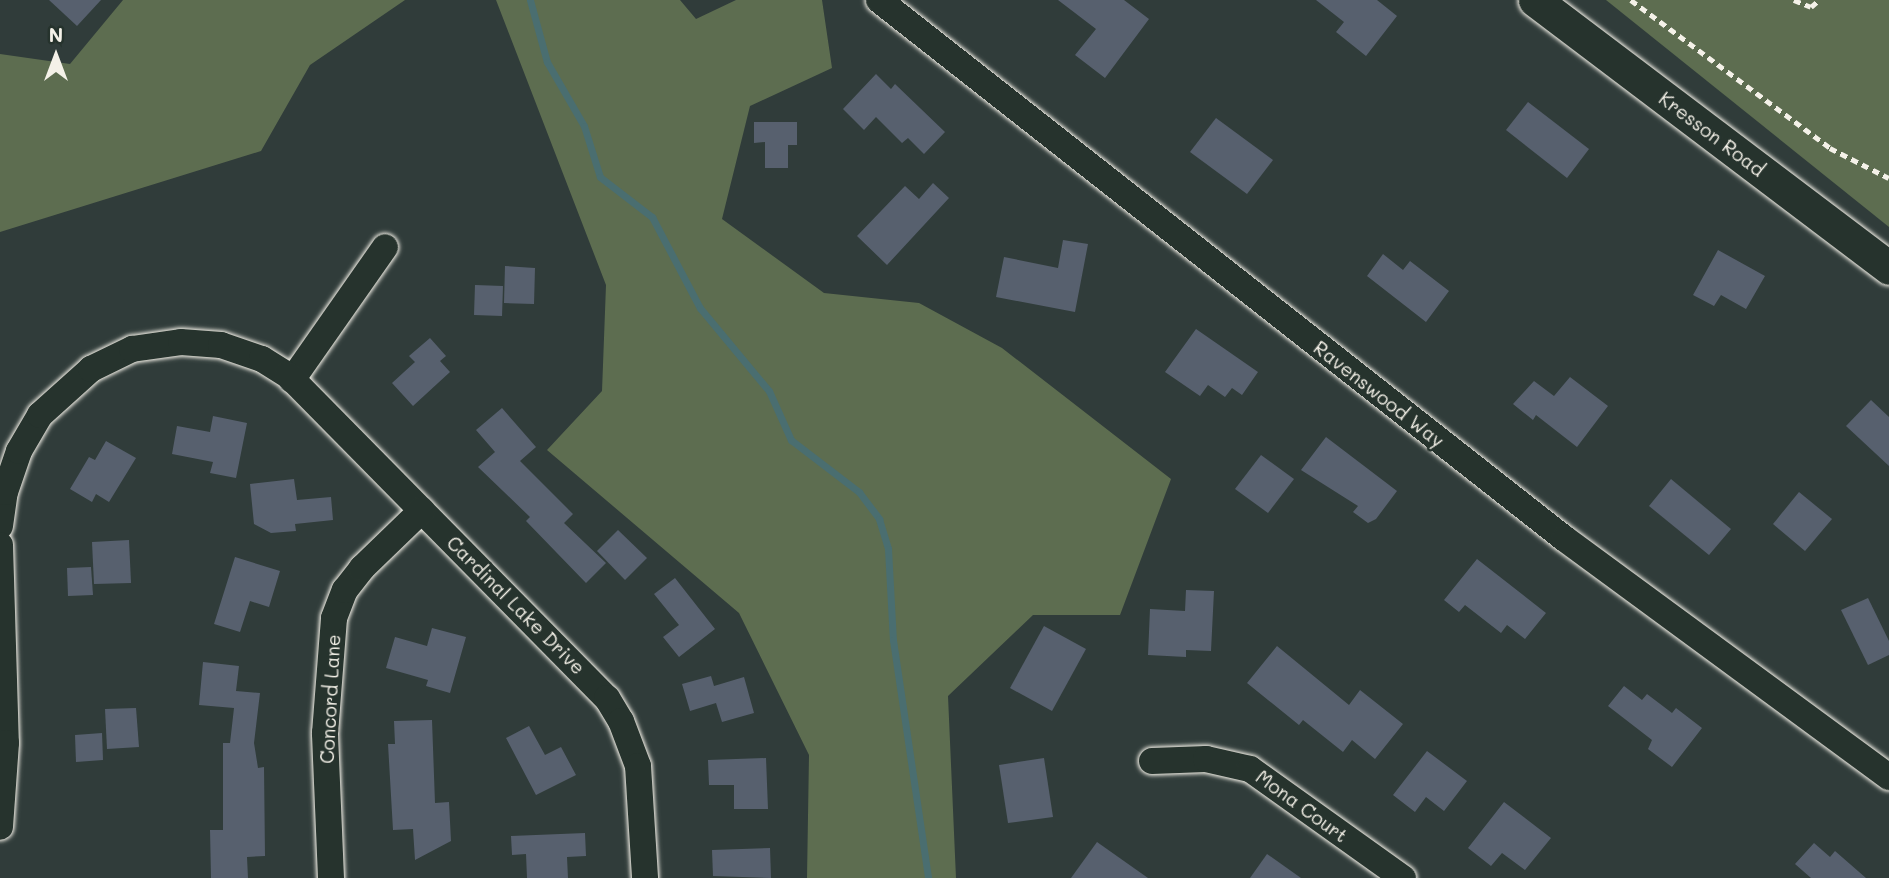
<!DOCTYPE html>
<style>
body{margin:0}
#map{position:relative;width:1889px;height:878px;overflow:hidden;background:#303c3a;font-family:Mali,sans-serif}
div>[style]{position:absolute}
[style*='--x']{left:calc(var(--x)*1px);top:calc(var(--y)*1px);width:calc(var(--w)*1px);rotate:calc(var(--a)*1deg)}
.green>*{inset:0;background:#5d6d50}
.stream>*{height:7px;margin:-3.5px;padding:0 3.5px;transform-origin:3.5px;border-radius:3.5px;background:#4a6e70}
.building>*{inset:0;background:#57606e}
.path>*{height:4.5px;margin-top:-2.25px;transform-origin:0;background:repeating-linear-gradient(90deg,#f4f1e8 0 7px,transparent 0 12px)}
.roads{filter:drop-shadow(0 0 2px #f4f1e8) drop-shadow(0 0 2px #f4f1e8)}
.minor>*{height:26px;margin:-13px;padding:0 13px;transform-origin:13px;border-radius:13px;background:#26332d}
.tertiary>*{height:33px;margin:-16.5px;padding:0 16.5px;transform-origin:16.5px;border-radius:16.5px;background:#26332d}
span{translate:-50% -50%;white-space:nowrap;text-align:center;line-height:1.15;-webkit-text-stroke:5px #26332d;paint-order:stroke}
.street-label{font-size:19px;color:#f4f1e8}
.north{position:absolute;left:21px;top:21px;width:70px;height:70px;-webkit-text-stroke:5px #26332d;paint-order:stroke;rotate:0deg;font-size:19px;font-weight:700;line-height:28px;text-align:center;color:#f4f1e8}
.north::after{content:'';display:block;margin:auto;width:24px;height:32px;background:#f4f1e8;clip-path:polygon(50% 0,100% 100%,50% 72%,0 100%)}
</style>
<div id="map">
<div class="green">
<i style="clip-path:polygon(123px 0,405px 0,310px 65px,261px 151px,0 232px,0 54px,70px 64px)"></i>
<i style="clip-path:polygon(496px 0,680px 0,696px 19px,736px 0,822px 0,832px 68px,750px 106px,722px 219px,824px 293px,919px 303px,1002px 348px,1171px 479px,1120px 615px,1033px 615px,948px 696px,956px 878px,807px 878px,809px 755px,739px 613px,547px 450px,602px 391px,606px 285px)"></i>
<i style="clip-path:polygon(1606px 0,1889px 0,1889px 227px)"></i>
</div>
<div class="stream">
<i style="--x:530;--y:0;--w:64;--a:74.7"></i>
<i style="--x:547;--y:62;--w:74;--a:60"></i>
<i style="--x:584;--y:126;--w:53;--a:72.6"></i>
<i style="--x:600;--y:177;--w:66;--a:37.6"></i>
<i style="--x:652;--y:217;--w:103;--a:62.2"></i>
<i style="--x:700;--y:308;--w:108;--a:50.3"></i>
<i style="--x:769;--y:391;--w:54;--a:65.8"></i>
<i style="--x:791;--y:440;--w:86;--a:37.4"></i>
<i style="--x:859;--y:492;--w:34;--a:53"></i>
<i style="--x:879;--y:519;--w:31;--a:73"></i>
<i style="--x:888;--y:549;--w:91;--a:86.9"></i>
<i style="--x:893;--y:640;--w:241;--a:81.6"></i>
</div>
<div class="building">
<i style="clip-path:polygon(49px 0,101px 0,77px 26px)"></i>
<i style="clip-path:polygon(1058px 0,1124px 0,1149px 19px,1105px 78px,1075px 55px,1096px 29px)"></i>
<i style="clip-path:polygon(1316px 0,1377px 0,1397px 16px,1366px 56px,1336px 32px,1344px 22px)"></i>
<i style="clip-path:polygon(876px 74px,891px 89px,895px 84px,945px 132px,924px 154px,908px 138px,902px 143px,876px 117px,864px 130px,843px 109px)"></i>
<i style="clip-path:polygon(1528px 102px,1589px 149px,1567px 178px,1506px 130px)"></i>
<i style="clip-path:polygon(1216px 118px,1273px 160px,1247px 194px,1190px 152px)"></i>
<i style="clip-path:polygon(754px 122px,797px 122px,797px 145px,788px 145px,788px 168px,765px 168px,765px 142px,754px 143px)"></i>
<i style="clip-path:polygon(933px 183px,949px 198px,887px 265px,857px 236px,905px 186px,919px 199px)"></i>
<i style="clip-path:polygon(1063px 240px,1088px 244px,1075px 312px,996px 297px,1004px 257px,1058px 268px)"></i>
<i style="clip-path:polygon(1718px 250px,1765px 276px,1746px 309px,1721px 295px,1714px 306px,1693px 295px)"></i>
<i style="clip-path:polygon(1383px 254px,1403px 270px,1410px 261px,1449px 291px,1426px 322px,1367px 276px)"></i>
<i style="clip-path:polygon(505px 266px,535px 268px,534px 304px,504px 303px)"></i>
<i style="clip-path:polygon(475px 285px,503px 286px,502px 316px,474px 315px)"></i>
<i style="clip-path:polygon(1196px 329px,1258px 372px,1242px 395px,1232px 388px,1225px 397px,1208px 385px,1200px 396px,1165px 372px)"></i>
<i style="clip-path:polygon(430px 338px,446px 356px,440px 361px,450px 372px,413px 406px,392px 383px,415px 362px,409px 356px)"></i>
<i style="clip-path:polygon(1570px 377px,1608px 406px,1577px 447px,1536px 415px,1533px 420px,1513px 404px,1534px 381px,1554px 396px)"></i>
<i style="clip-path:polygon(1871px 400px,1889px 417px,1889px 466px,1846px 426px)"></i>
<i style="clip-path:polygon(502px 408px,536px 447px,520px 461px,573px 514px,564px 523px,606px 563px,586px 583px,526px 521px,530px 517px,478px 467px,495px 452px,476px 430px)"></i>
<i style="clip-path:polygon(213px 416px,247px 423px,236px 478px,210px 473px,213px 462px,172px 454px,177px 426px,210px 432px)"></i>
<i style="clip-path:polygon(1326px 437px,1397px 491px,1376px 519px,1368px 523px,1353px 512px,1358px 506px,1301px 470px)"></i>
<i style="clip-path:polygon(106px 441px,136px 458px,109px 502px,96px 494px,92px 502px,70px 489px,89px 457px,95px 460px)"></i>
<i style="clip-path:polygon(1261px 455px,1294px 479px,1268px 513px,1235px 489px)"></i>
<i style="clip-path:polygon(294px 479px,297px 500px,331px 497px,333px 520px,295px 524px,296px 531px,271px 533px,254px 524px,250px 484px)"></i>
<i style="clip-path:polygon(1671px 479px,1731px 529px,1709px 555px,1649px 506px)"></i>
<i style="clip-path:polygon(1799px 492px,1832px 519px,1805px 551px,1773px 524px)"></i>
<i style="clip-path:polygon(618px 530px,647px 558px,625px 580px,597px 551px)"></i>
<i style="clip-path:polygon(129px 540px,131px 583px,94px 584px,92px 542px)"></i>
<i style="clip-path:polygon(235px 557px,280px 571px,269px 607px,250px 601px,240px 632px,214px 624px)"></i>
<i style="clip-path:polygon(1477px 559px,1546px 613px,1525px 639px,1507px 625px,1501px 633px,1465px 605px,1459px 612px,1444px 600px)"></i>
<i style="clip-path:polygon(91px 567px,93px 595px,68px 596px,67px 568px)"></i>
<i style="clip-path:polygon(675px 578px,715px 629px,679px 657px,663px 637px,679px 625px,654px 594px)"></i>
<i style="clip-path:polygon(1186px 590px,1214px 591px,1211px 651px,1186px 650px,1186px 657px,1148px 655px,1150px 609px,1185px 611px)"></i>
<i style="clip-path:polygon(1868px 598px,1889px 641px,1889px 655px,1868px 665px,1841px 610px)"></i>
<i style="clip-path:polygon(1044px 626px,1086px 649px,1052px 711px,1010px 688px)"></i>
<i style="clip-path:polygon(432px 628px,466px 637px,450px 693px,426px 686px,428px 680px,386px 668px,395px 637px,427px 646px)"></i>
<i style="clip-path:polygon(1277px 646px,1349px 705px,1360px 690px,1403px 724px,1375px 759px,1352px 740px,1343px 752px,1303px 720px,1299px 725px,1247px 683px)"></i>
<i style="clip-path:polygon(203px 662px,239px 666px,236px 691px,260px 693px,254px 743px,258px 768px,264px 767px,265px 856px,247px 857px,248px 878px,211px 878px,210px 830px,223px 830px,223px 743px,230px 743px,234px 708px,199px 705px)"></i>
<i style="clip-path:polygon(711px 676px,714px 686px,744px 677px,754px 713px,722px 722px,716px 703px,690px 711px,682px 684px)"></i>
<i style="clip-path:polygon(1624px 686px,1642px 700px,1647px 694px,1672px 713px,1676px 708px,1702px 728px,1672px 767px,1648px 749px,1652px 740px,1608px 706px)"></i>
<i style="clip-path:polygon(136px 708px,139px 747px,107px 749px,105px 709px)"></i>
<i style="clip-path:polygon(432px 720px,435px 803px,449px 802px,451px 841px,415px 860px,413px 829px,393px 830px,388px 744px,395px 744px,394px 721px)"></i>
<i style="clip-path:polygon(529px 726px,545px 755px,561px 747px,576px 775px,536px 795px,506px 738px)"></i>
<i style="clip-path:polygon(102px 733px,103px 760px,76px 762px,75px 735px)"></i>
<i style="clip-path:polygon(1427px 751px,1467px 781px,1444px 811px,1426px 797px,1415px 812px,1393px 795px)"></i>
<i style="clip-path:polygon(766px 758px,768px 809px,734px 809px,734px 785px,709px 785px,708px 760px)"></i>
<i style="clip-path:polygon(1044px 758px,1053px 817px,1008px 823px,999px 765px)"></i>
<i style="clip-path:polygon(1504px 802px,1551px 838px,1525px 870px,1502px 853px,1491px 866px,1468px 848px)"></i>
<i style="clip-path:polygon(585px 833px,586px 856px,567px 857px,568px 878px,527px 878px,526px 854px,512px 855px,511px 836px)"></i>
<i style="clip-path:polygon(1097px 842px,1148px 878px,1071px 878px)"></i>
<i style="clip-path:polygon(1814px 843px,1830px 857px,1835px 851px,1866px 878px,1811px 878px,1795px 864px)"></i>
<i style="clip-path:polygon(770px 848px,771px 878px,713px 876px,712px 850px)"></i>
<i style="clip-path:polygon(1267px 854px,1301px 878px,1250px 878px)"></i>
</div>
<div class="path">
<i style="--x:1631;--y:0;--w:248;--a:36.6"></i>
<i style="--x:1830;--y:148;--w:66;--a:27"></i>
<i style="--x:1794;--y:0;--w:18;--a:22"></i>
<i style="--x:1811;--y:7;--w:11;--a:-41"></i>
</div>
<div class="roads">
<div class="minor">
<i style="--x:879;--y:0;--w:872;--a:38.16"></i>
<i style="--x:1565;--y:539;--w:402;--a:36.3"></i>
<i style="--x:292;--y:380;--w:162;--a:-55"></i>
<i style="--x:0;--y:526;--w:34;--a:-82"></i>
<i style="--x:5;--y:492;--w:43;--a:-71.1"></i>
<i style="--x:19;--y:451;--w:42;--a:-59.7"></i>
<i style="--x:40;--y:415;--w:69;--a:-42"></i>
<i style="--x:91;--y:369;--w:46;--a:-26"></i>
<i style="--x:132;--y:349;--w:49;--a:-8.1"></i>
<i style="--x:181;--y:342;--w:40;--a:4.3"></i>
<i style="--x:221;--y:345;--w:43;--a:18.9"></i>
<i style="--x:262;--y:359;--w:31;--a:32"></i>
<i style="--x:288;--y:375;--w:454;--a:45.4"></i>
<i style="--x:607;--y:698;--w:27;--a:59"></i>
<i style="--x:621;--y:721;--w:48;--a:69.3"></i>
<i style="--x:638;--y:766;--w:112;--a:86.4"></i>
<i style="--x:0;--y:545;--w:198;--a:88.3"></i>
<i style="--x:6;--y:743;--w:84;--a:94.1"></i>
<i style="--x:1152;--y:761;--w:54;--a:-2.1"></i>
<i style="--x:1206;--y:759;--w:45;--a:12.8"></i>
<i style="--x:1250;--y:769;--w:188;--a:35.5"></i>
<i style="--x:331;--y:878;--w:145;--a:-92.4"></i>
<i style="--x:325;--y:733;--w:115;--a:-85.5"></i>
<i style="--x:334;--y:618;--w:30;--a:-69"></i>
<i style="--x:345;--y:590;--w:28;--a:-52"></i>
<i style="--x:362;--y:568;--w:83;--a:-44"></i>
</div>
<div class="tertiary">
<i style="--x:1535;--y:0;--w:444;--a:37.1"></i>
</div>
</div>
<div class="street-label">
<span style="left:1712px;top:134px;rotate:37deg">Kresson Road</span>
<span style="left:1379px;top:394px;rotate:38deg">Ravenswood Way</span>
<span style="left:516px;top:605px;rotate:45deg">Cardinal Lake Drive</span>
<span style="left:330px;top:699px;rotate:-87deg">Concord Lane</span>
<span style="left:1302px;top:806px;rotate:36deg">Mona Court</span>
</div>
<div class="north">N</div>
</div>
